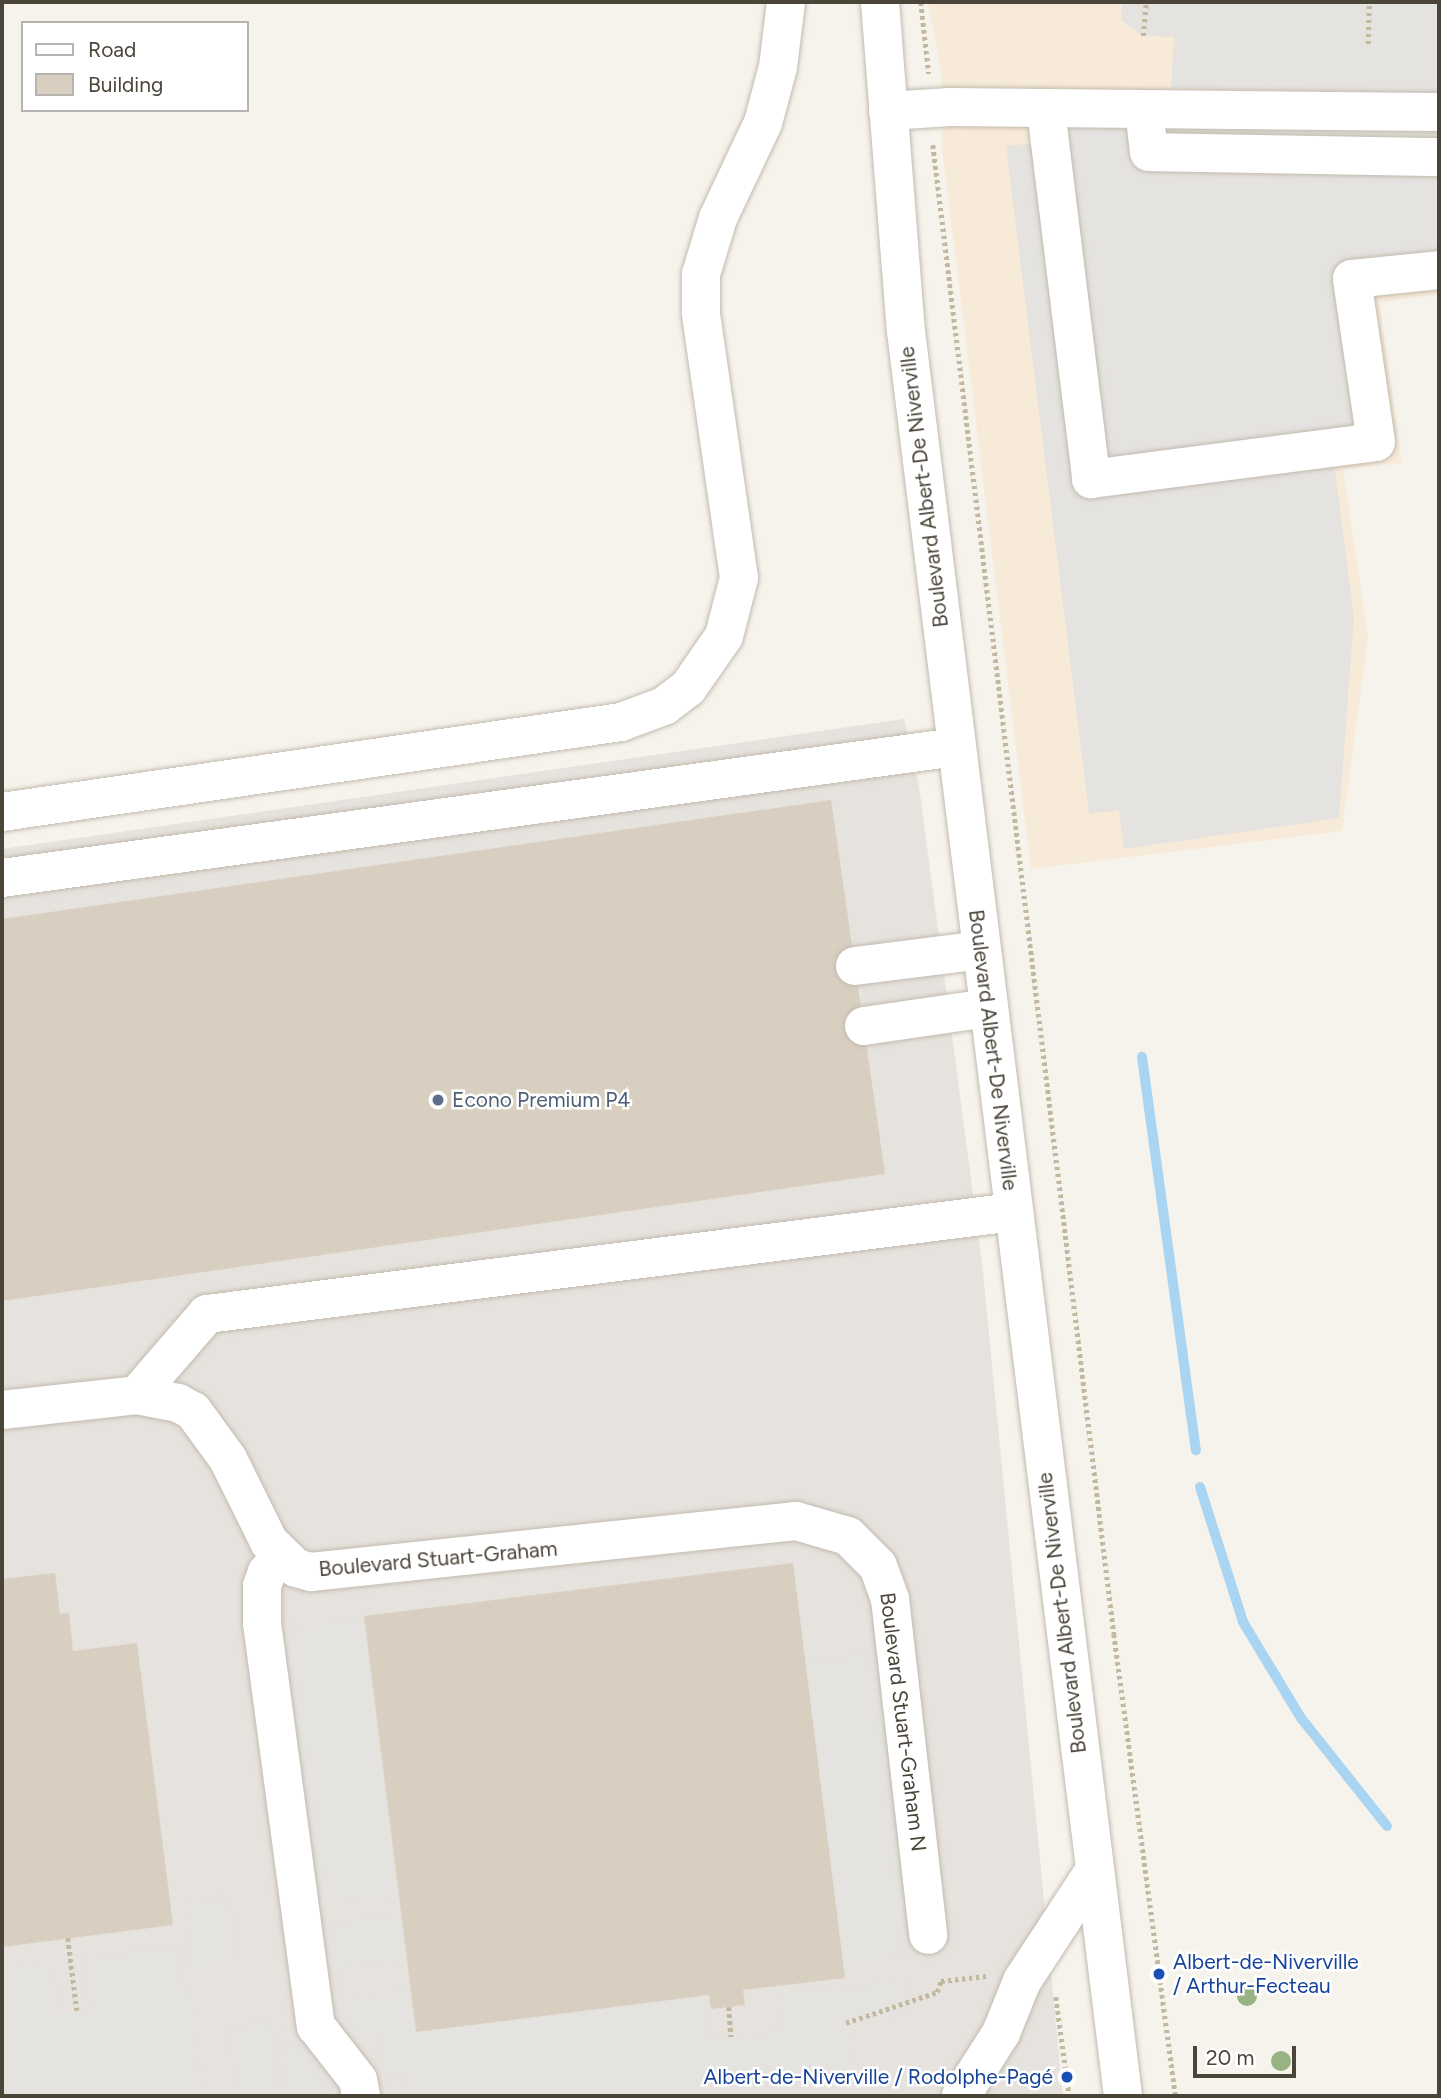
<!DOCTYPE html>
<meta charset="utf-8">
<style>
body{margin:0}
#map{position:relative;width:1441px;height:2098px;overflow:hidden;background:#f6f3ec;font-family:Figtree,sans-serif}
div>[style]{position:absolute}
[style*='--x']{left:calc(var(--x)*1px);top:calc(var(--y)*1px);width:calc(var(--w)*1px);rotate:calc(var(--a)*1deg)}
.commercial>*{inset:0;background:#f7ead8}
.industrial>*{inset:0;background:#e6e2dd}
.parking>*{inset:0;background:#e5e3e0}
.stream>*{height:10px;margin:-5px;padding:0 5px;transform-origin:5px;border-radius:5px;background:#a9d4f2}
.building>*{inset:0;background:#d8cfc1}
.path>*{height:4.5px;margin-top:-2.25px;transform-origin:0;background:repeating-linear-gradient(90deg,#c4b79f 0 3.5px,transparent 0 7px)}
.roads{filter:drop-shadow(0 0 2px #c2bbae) drop-shadow(0 0 2px #c2bbae)}
.minor>*{height:38px;margin:-19px;padding:0 19px;transform-origin:19px;border-radius:19px;background:#fff}
.trees>*{width:20px;height:20px;margin:-10px;border-radius:50%;background:#97b381}
.dots>*{width:19px;height:19px;translate:-50% -50%;box-sizing:border-box;border:4px solid #fff;border-radius:50%}
span{translate:-50% -50%;white-space:nowrap;text-align:center;line-height:1.15;-webkit-text-stroke:5px #fff;paint-order:stroke}
.street-label{font-size:21px;color:#4b4439}
.service-label{font-size:21px;color:#4e5e75}
.left{translate:0 -50%;text-align:left}
.transit-label{font-size:21px;color:#164399}
.right{translate:-100% -50%;text-align:right}
.frame{position:absolute;inset:0;border:4px solid #4b4439;pointer-events:none}
.legend{position:absolute;left:21px;top:21px;width:228px;height:91px;box-sizing:border-box;background:#fff;border:2px solid #b7b4b0;margin:0;padding:9px 12px;list-style:none;font-size:21px;color:#4b4439}
.legend li{display:flex;align-items:center;gap:14px;height:35px}
.legend b{width:35px;border:2px solid #b7b4b0}
.scale{position:absolute;left:1193px;top:2046px;width:103px;height:32px;box-sizing:border-box;border:4px solid #4b4439;border-top:0;padding-left:9px;font-size:21px;line-height:24px;white-space:nowrap;color:#4b4439;-webkit-text-stroke:5px #fff;paint-order:stroke}
</style>
<div id="map">
<div class="commercial">
<i style="clip-path:polygon(928px 2px,1439px 2px,1439px 294px,1379px 302px,1402px 463px,1343px 469px,1368px 637px,1342px 831px,1031px 869px,942px 148px,942px 77px)"></i>
</div>
<div class="industrial">
<i style="clip-path:polygon(904px 719px,919px 786px,982px 1262px,1063px 2096px,2px 2096px,2px 849px)"></i>
</div>
<div class="parking">
<i style="clip-path:polygon(1122px 2px,1439px 2px,1439px 93px,1171px 88px,1174px 37px,1143px 36px,1121px 20px)"></i>
<i style="clip-path:polygon(1034px 124px,1439px 126px,1439px 287px,1370px 294px,1394px 455px,1334px 463px,1354px 617px,1339px 818px,1124px 849px,1119px 810px,1089px 814px,1006px 146px,1035px 143px)"></i>
<i style="clip-path:polygon(364px 1616px,399px 1896px,302px 1907px,263px 1633px)"></i>
<i style="clip-path:polygon(897px 1653px,928px 1935px,888px 1959px,843px 1964px,805px 1659px)"></i>
<i style="clip-path:polygon(230px 1895px,237px 1964px,192px 1969px,184px 1900px)"></i>
<i style="clip-path:polygon(401px 1913px,407px 1959px,310px 1973px,304px 1927px)"></i>
<i style="clip-path:polygon(178px 1946px,181px 1973px,191px 1995px,203px 2096px,2px 2096px,2px 1967px,53px 1961px,59px 2012px,77px 2010px,89px 2008px,84px 1958px)"></i>
<i style="clip-path:polygon(906px 1981px,910px 2014px,847px 2024px,858px 2096px,399px 2096px,407px 2075px,383px 2077px,378px 2035px,329px 2041px,361px 2096px,288px 2096px,279px 2031px,316px 2026px,313px 2001px,411px 1990px,417px 2032px,704px 1996px,706px 2040px,780px 2031px,776px 1993px)"></i>
<i style="clip-path:polygon(271px 2021px,279px 2096px,236px 2096px,229px 2027px)"></i>
</div>
<div class="stream">
<i style="--x:1142;--y:1057;--w:397;--a:82.2"></i>
<i style="--x:1200;--y:1487;--w:142;--a:72.3"></i>
<i style="--x:1243;--y:1622;--w:112;--a:58.9"></i>
<i style="--x:1301;--y:1718;--w:138;--a:51.5"></i>
</div>
<div class="building">
<i style="clip-path:polygon(831px 800px,885px 1174px,2px 1301px,2px 919px)"></i>
<i style="clip-path:polygon(793px 1563px,845px 1978px,743px 1990px,745px 2005px,711px 2009px,709px 1995px,416px 2032px,364px 1616px)"></i>
<i style="clip-path:polygon(55px 1573px,60px 1614px,69px 1613px,73px 1651px,137px 1643px,173px 1925px,2px 1947px,2px 1579px)"></i>
</div>
<div class="path">
<i style="--x:921;--y:2;--w:72;--a:83.7"></i>
<i style="--x:1143;--y:36;--w:34;--a:-85"></i>
<i style="--x:1368;--y:44;--w:42;--a:-88.6"></i>
<i style="--x:933;--y:145;--w:1500;--a:83.07"></i>
<i style="--x:1114;--y:1634;--w:466;--a:82.4"></i>
<i style="--x:68;--y:1938;--w:73;--a:82.9"></i>
<i style="--x:1056;--y:1997;--w:97;--a:82.3"></i>
<i style="--x:729;--y:2007;--w:30;--a:86"></i>
<i style="--x:846;--y:2023;--w:96;--a:-18.8"></i>
<i style="--x:937;--y:1992;--w:12;--a:-70"></i>
<i style="--x:941;--y:1981;--w:45;--a:-6.3"></i>
</div>
<div class="roads">
<div class="minor">
<i style="--x:880;--y:2;--w:330;--a:85.5"></i>
<i style="--x:906;--y:331;--w:1778;--a:82.99"></i>
<i style="--x:1046;--y:110;--w:372;--a:83"></i>
<i style="--x:1091;--y:479;--w:287;--a:-7.4"></i>
<i style="--x:1376;--y:442;--w:165;--a:-98.4"></i>
<i style="--x:1352;--y:279;--w:87;--a:-5.9"></i>
<i style="--x:1144;--y:110;--w:42;--a:83.2"></i>
<i style="--x:1149;--y:152;--w:290;--a:1"></i>
<i style="--x:888;--y:111;--w:62;--a:-3.7"></i>
<i style="--x:950;--y:107;--w:489;--a:0.6"></i>
<i style="--x:2;--y:812;--w:626;--a:-8.27"></i>
<i style="--x:621;--y:722;--w:46;--a:-20.4"></i>
<i style="--x:664;--y:706;--w:30;--a:-37"></i>
<i style="--x:688;--y:688;--w:63;--a:-55.3"></i>
<i style="--x:724;--y:636;--w:60;--a:-75.5"></i>
<i style="--x:739;--y:578;--w:268;--a:-98.2"></i>
<i style="--x:701;--y:313;--w:39;--a:-90"></i>
<i style="--x:701;--y:274;--w:59;--a:-73.1"></i>
<i style="--x:718;--y:218;--w:105;--a:-64.7"></i>
<i style="--x:763;--y:123;--w:58;--a:-75"></i>
<i style="--x:778;--y:67;--w:65;--a:-83"></i>
<i style="--x:2;--y:878;--w:963;--a:-7.82"></i>
<i style="--x:855;--y:966;--w:127;--a:-7.2"></i>
<i style="--x:864;--y:1026;--w:125;--a:-8.3"></i>
<i style="--x:137;--y:1395;--w:107;--a:-49.2"></i>
<i style="--x:207;--y:1314;--w:812;--a:-7.21"></i>
<i style="--x:2;--y:1410;--w:136;--a:-6.3"></i>
<i style="--x:137;--y:1395;--w:42;--a:11"></i>
<i style="--x:178;--y:1403;--w:17;--a:28"></i>
<i style="--x:193;--y:1411;--w:59;--a:53.9"></i>
<i style="--x:228;--y:1459;--w:93;--a:63.7"></i>
<i style="--x:269;--y:1542;--w:37;--a:44"></i>
<i style="--x:296;--y:1568;--w:16;--a:15"></i>
<i style="--x:311;--y:1572;--w:488;--a:-6"></i>
<i style="--x:796;--y:1521;--w:54;--a:16.1"></i>
<i style="--x:848;--y:1536;--w:42;--a:45"></i>
<i style="--x:878;--y:1566;--w:35;--a:70"></i>
<i style="--x:890;--y:1599;--w:338;--a:83.5"></i>
<i style="--x:282;--y:1558;--w:21;--a:137"></i>
<i style="--x:267;--y:1572;--w:15;--a:110"></i>
<i style="--x:262;--y:1586;--w:37;--a:90"></i>
<i style="--x:262;--y:1623;--w:407;--a:82.4"></i>
<i style="--x:316;--y:2026;--w:68;--a:52.1"></i>
<i style="--x:358;--y:2080;--w:16;--a:79"></i>
<i style="--x:961;--y:2096;--w:75;--a:-57.6"></i>
<i style="--x:1001;--y:2033;--w:56;--a:-68"></i>
<i style="--x:1022;--y:1981;--w:131;--a:-56.8"></i>
</div>
</div>
<div class="trees">
<i style="left:1247px;top:1996px"></i>
<i style="left:1281px;top:2061px"></i>
</div>
<div class="dots">
<i style="left:438px;top:1100px;background:#5c6f8a"></i>
<i style="left:1159px;top:1974px;background:#1a4fb4"></i>
<i style="left:1067px;top:2077px;background:#1a4fb4"></i>
</div>
<div class="street-label">
<span style="left:924px;top:487px;rotate:-97deg">Boulevard Albert-De Niverville</span>
<span style="left:993px;top:1050px;rotate:83deg">Boulevard Albert-De Niverville</span>
<span style="left:438px;top:1559px;rotate:-5deg">Boulevard Stuart-Graham</span>
<span style="left:1062px;top:1613px;rotate:-97deg">Boulevard Albert-De Niverville</span>
<span style="left:903px;top:1722px;rotate:83deg">Boulevard Stuart-Graham N</span>
</div>
<div class="service-label">
<span class="left" style="left:452px;top:1100px">Econo Premium P4</span>
</div>
<div class="transit-label">
<span class="left" style="left:1173px;top:1974px">Albert-de-Niverville<br>/ Arthur-Fecteau</span>
<span class="right" style="left:1053px;top:2077px">Albert-de-Niverville / Rodolphe-Pagé</span>
</div>
<div class="frame"></div>
<ul class="legend">
<li><b style="height:9px;background:#fff"></b>Road</li>
<li><b style="height:19px;background:#d8cfc1"></b>Building</li>
</ul>
<div class="scale">20 m</div>
</div>
